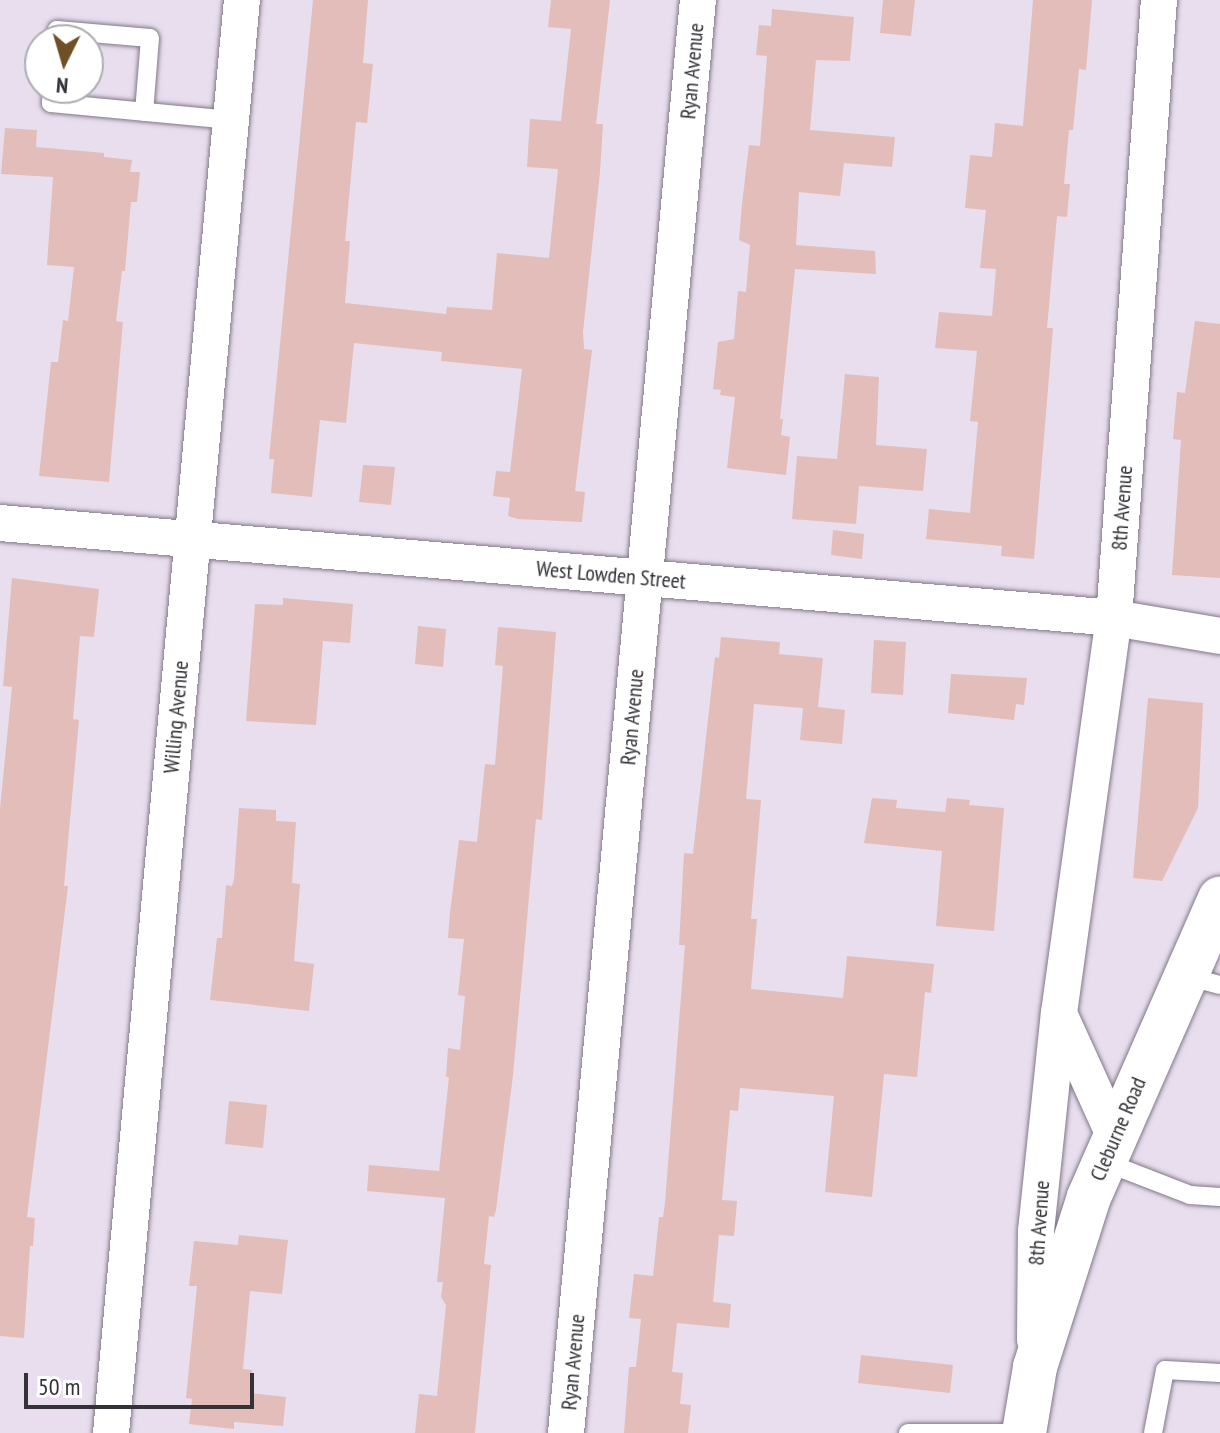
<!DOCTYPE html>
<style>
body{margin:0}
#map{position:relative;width:1220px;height:1433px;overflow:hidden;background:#e8deee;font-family:"PT Sans Narrow",sans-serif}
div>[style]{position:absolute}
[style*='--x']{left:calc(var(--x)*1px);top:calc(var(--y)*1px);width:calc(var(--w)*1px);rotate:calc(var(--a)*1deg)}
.building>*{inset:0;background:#e3bdb9}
.roads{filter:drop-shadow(0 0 2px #827987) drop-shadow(0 0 2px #827987)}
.lane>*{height:18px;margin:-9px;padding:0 9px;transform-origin:9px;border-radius:9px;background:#fff}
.street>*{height:36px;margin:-18px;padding:0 18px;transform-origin:18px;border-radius:18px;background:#fff}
.secondary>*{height:44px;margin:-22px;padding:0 22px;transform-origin:22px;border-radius:22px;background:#fff}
span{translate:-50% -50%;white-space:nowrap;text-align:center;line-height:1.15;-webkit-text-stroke:7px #fff;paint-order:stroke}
.street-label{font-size:22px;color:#353138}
.north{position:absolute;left:24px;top:24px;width:80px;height:80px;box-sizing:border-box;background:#fff;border:2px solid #aeadaf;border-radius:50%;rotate:185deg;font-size:22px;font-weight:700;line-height:32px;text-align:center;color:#353138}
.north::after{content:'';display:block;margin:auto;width:28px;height:36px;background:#6f4f25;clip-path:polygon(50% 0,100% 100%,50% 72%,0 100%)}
.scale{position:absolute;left:24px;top:1373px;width:230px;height:36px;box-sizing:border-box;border:4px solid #353138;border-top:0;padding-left:10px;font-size:24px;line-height:28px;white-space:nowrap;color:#353138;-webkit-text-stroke:6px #fff;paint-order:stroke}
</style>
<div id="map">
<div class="building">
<i style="clip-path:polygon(313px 0,368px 0,363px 63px,373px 64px,367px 123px,356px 122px,345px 241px,350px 241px,345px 303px,446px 314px,447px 307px,492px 310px,497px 253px,549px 258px,558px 169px,527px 167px,530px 119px,561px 121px,571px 29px,548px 27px,551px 0,610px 0,596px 124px,603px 124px,600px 172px,583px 332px,584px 349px,592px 350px,575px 491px,585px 492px,582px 522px,518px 519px,508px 516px,510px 498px,493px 496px,496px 471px,510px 472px,522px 369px,441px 361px,442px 352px,354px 343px,346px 423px,320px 420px,312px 497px,271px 493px,274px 459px,269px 459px)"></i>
<i style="clip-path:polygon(883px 0,915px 0,911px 36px,880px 33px)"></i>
<i style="clip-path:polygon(1033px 0,1092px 0,1086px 70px,1079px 69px,1073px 130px,1069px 130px,1064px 184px,1070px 184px,1067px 217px,1057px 216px,1047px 328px,1053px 328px,1034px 559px,1001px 556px,1002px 546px,926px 539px,929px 509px,970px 513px,978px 422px,970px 421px,977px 351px,935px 348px,939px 312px,992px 316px,996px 269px,980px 268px,986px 210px,965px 208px,970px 155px,992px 157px,995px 123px,1023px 126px)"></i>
<i style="clip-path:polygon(772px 9px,854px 17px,850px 61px,816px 60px,810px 130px,895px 137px,892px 167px,844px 163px,840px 196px,799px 192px,796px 245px,875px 251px,876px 274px,795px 269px,780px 419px,783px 419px,781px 435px,790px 437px,786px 475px,727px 468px,735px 397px,720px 395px,721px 390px,713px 389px,718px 342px,734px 339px,738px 291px,746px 292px,750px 245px,739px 240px,742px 204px,749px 145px,760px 146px,767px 56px,756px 55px,759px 25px,771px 26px)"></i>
<i style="clip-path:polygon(5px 128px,37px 130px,36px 147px,104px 153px,104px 157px,132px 160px,130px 172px,140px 172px,137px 202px,131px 202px,125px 271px,122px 271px,116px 321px,123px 322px,109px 482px,39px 476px,51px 362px,58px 362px,63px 320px,68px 321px,74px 267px,47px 265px,53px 177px,1px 174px)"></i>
<i style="clip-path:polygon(1195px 321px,1220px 324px,1220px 578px,1172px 575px,1181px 440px,1173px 439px,1177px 392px,1185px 393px)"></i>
<i style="clip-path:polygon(845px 374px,879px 377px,876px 445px,927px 449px,923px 491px,859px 486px,856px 524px,792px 519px,797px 456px,837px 459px)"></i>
<i style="clip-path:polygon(363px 465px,395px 467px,391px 505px,359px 502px)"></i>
<i style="clip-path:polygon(833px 530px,864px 534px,862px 559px,831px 555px)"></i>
<i style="clip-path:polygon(12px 578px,99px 589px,94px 637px,80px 636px,73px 719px,79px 720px,64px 886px,68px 886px,27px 1217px,35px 1218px,33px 1246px,30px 1246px,24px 1338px,0 1336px,0 809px,12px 687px,3px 686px)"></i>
<i style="clip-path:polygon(283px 598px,353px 604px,350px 643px,323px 641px,316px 725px,246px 721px,255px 604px,283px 605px)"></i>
<i style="clip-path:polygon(418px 626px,446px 629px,443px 667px,415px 664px)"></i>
<i style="clip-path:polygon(498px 627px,556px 632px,542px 820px,536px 819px,513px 1075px,496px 1210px,494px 1217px,489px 1216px,484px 1264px,491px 1265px,475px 1433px,415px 1433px,419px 1394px,437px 1396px,446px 1305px,441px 1297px,443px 1282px,437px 1282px,445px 1198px,367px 1191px,369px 1165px,439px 1171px,449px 1077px,446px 1077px,448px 1048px,460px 1050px,465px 996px,458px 995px,464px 939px,448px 938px,450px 913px,459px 840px,477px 842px,485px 764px,495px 765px,503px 666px,495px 665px)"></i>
<i style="clip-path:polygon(721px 637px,780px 642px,779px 654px,823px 658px,818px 707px,845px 710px,842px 744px,800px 740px,803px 708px,754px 704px,746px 799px,761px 800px,751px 919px,757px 919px,751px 989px,843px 998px,847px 956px,934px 964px,931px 993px,925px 992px,917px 1077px,884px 1074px,872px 1197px,825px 1192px,834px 1096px,740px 1088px,738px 1111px,730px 1110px,722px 1200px,737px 1201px,734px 1236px,719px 1235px,713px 1302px,731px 1304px,729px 1328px,677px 1323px,672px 1372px,683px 1373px,680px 1404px,691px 1405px,688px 1433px,624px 1433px,629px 1367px,636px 1367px,641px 1319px,629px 1318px,634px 1274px,653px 1276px,659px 1217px,663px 1217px,665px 1203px,685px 945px,679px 945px,684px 853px,693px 854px,715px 657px,719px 658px)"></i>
<i style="clip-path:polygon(874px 640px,906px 642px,903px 695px,871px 693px)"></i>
<i style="clip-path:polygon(951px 674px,1027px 678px,1024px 705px,1016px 704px,1014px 720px,948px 713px)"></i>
<i style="clip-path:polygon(1148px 698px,1203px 703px,1198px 808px,1162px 881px,1133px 878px)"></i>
<i style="clip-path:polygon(872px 798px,897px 800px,896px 808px,945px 812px,947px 798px,970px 800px,969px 805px,1004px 808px,994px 931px,936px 926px,942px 851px,864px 843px)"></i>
<i style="clip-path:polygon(239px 808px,276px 810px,276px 821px,296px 822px,292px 883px,300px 884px,294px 961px,314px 964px,309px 1011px,210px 1000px,217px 938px,222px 938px,226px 885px,232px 886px,234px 879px)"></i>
<i style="clip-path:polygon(229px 1101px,267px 1105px,263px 1148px,225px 1144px)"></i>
<i style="clip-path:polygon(239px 1235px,288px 1240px,282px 1294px,250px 1291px,243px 1369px,252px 1370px,250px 1393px,286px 1397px,283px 1426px,234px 1422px,234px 1429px,189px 1424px,192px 1399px,186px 1398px,197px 1286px,189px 1286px,194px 1241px,238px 1245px)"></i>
<i style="clip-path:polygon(861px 1355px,953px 1365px,950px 1393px,858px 1383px)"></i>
</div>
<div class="roads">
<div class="lane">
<i style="--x:56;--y:40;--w:10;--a:-84"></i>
<i style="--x:57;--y:30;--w:93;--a:4.9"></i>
<i style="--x:150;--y:38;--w:74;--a:94.6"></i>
<i style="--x:52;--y:88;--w:15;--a:94"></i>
<i style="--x:51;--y:103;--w:181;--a:5.4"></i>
<i style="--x:1186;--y:976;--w:35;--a:15"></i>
<i style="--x:1105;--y:1162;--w:91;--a:21.2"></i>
<i style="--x:1190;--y:1195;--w:30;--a:4"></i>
<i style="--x:908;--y:1433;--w:116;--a:0"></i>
<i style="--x:1153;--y:1433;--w:64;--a:-79.2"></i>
<i style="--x:1165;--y:1370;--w:55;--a:3.1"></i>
</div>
<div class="street">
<i style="--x:0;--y:523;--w:1118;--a:4.87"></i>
<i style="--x:1114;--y:618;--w:108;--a:9.6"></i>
<i style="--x:1061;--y:1018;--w:131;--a:65.6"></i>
<i style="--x:1035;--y:1340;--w:109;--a:-89.5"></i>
<i style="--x:1036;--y:1231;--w:219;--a:-84"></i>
<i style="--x:1059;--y:1013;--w:399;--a:-82.1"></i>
<i style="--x:1114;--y:618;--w:620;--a:-85.84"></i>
<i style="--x:111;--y:1433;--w:1439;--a:-84.78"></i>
<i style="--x:566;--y:1433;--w:1439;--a:-84.74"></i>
</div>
<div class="secondary">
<i style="--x:1024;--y:1433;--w:67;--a:-80.5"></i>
<i style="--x:1035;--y:1367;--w:178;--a:-72.4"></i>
<i style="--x:1089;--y:1197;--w:326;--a:-66.3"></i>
</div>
</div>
<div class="street-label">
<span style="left:692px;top:71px;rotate:-85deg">Ryan Avenue</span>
<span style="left:1122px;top:508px;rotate:-86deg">8th Avenue</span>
<span style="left:611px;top:575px;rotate:5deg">West Lowden Street</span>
<span style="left:176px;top:717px;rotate:-85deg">Willing Avenue</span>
<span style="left:632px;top:717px;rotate:-85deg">Ryan Avenue</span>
<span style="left:1118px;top:1129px;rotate:-67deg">Cleburne Road</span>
<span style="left:1039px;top:1223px;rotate:-86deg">8th Avenue</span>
<span style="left:573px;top:1362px;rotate:-85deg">Ryan Avenue</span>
</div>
<div class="north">N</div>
<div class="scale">50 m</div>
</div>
